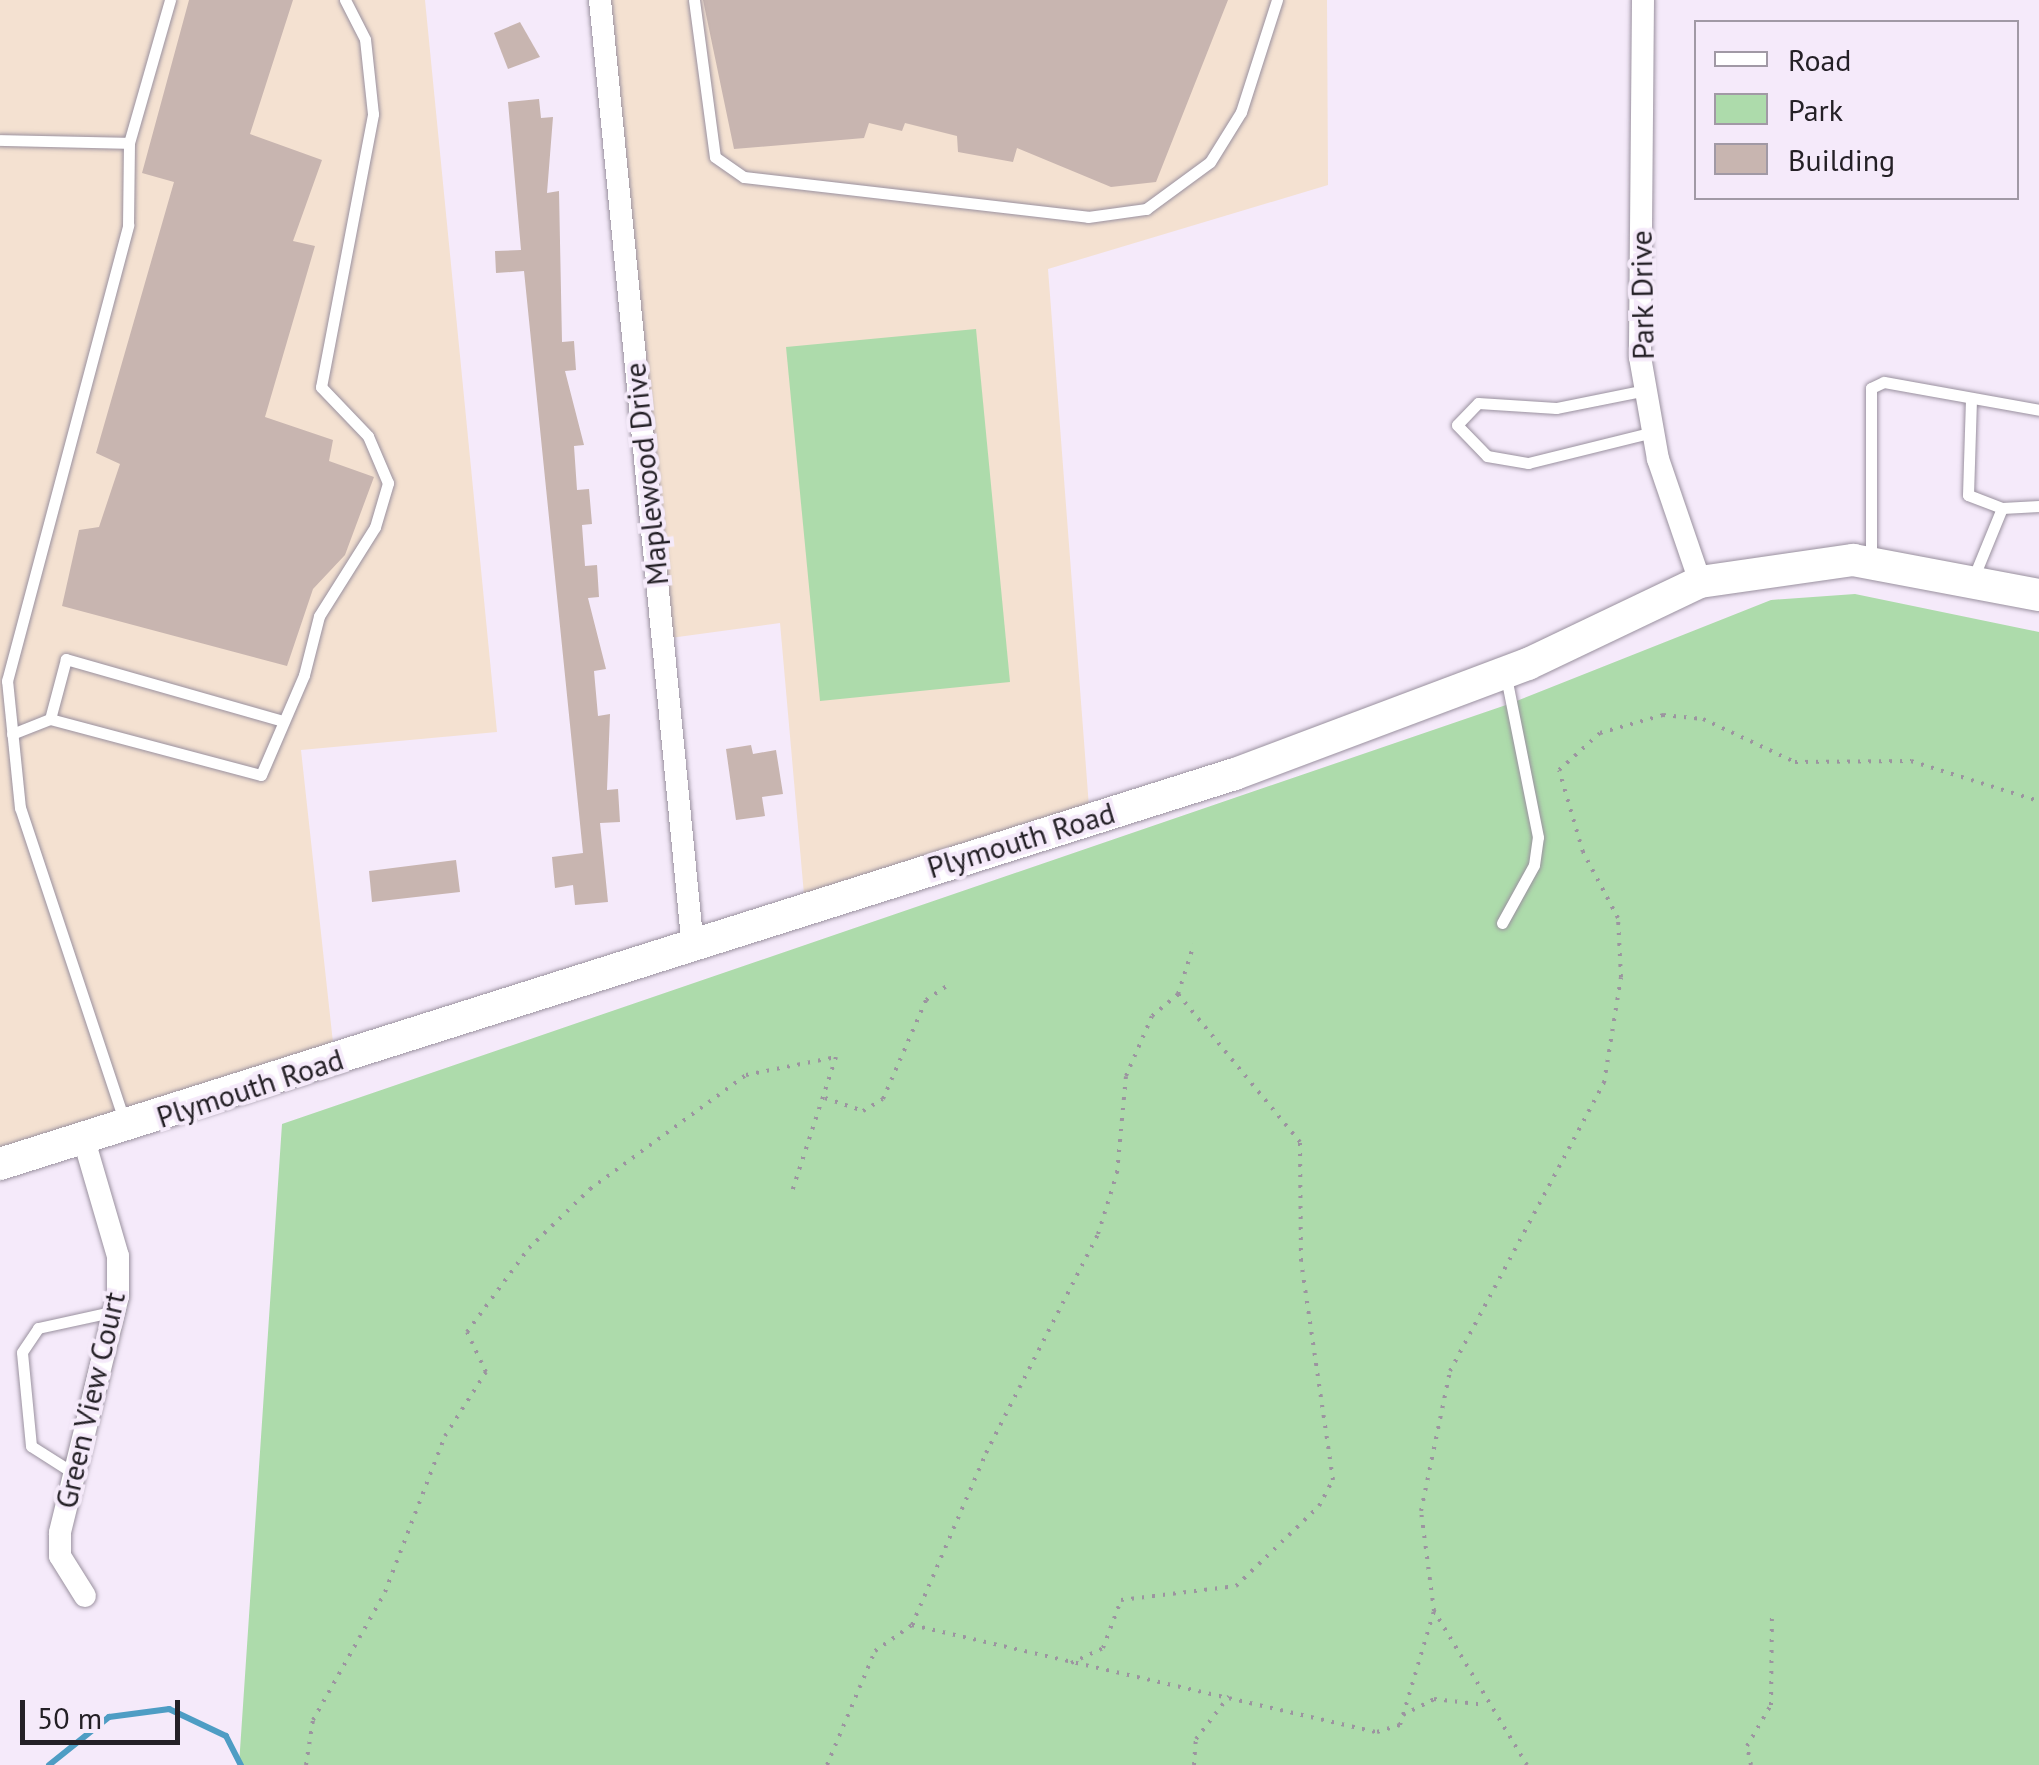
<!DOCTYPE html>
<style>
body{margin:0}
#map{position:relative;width:2039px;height:1765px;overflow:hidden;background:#f5eafa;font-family:"PT Sans",sans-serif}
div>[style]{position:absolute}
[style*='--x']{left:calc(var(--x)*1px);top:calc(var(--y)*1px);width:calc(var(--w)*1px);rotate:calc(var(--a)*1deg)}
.education>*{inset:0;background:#f4e1d1}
.green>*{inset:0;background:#addbab}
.stream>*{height:6px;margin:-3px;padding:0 3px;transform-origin:3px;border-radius:3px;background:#4e9dc4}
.building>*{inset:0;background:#c8b5b0}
.path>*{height:4px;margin-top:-2px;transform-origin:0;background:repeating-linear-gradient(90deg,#9c94a0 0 2.5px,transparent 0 10.5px)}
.roads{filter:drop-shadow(0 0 2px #9a919f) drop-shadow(0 0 2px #9a919f)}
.lane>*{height:11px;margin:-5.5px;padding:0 5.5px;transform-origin:5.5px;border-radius:5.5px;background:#fff}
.street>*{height:22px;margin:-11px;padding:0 11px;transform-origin:11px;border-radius:11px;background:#fff}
.secondary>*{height:32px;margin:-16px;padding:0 16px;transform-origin:16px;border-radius:16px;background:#fff}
span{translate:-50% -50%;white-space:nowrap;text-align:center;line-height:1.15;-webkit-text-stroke:8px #f5eafa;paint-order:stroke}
.street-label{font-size:30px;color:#242026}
.legend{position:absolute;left:1694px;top:20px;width:325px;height:180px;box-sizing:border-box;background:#f5eafa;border:2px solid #a199a5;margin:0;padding:12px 18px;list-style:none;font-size:30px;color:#242026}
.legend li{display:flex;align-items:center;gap:20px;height:50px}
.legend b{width:50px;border:2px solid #a199a5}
.scale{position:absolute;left:20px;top:1700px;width:160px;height:45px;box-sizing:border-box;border:5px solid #242026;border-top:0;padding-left:12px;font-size:30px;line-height:35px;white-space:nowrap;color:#242026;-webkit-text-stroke:8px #f5eafa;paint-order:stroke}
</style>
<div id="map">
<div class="education">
<i style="clip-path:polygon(0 0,425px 0,497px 732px,301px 750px,335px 1061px,0 1164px)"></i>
<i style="clip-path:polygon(600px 0,1327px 0,1328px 185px,1048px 269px,1090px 820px,805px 906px,780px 623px,663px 639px)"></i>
</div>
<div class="green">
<i style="clip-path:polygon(976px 329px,1010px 682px,820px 701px,786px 347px)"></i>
<i style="clip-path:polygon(1855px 594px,2039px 632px,2039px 1765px,239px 1765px,282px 1124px,1509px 704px,1771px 600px)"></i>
</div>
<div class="stream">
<i style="--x:49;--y:1765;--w:77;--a:-38.7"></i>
<i style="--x:109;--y:1717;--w:61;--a:-7.6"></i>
<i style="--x:169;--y:1709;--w:63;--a:25.3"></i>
<i style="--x:226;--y:1736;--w:33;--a:63"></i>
</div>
<div class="building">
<i style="clip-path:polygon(189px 0,293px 0,250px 134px,322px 160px,293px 241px,315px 246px,265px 417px,333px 440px,329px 461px,374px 477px,345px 555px,313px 589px,287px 666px,62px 606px,79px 530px,99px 527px,120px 464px,96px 453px,174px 182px,142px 173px)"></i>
<i style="clip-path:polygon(703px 0,1228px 0,1156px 182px,1111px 187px,1017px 148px,1013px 162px,958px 152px,957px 136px,905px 123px,902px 131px,869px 123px,864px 138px,734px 149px)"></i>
<i style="clip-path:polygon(520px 22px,540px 57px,508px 69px,494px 33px)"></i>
<i style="clip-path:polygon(539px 99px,541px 118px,553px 117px,547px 193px,559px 191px,562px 342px,574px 341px,576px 370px,565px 371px,584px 445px,574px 446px,577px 490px,589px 489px,592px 524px,582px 525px,585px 566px,597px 565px,599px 597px,588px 598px,606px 669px,594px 671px,598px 716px,610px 714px,607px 790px,618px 789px,620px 822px,600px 823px,608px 902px,575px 905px,573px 885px,555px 888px,552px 857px,583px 853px,524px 271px,496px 273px,495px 251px,521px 250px,508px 102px)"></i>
<i style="clip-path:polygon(751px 745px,753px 754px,776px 750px,783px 794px,762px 797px,765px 816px,736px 820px,726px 749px)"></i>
<i style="clip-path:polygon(456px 860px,460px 892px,372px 902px,369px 871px)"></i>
</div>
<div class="path">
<i style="--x:825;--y:1098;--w:40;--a:18.9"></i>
<i style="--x:863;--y:1111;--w:23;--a:-31"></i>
<i style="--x:883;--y:1099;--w:108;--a:-66.5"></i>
<i style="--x:926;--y:1000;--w:27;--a:-34"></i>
<i style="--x:912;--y:1625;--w:187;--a:-66.7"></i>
<i style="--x:986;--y:1453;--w:246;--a:-62.9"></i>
<i style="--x:1098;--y:1234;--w:64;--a:-72.7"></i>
<i style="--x:1117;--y:1173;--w:97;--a:-84.7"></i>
<i style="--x:1126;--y:1076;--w:65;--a:-66.6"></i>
<i style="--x:1152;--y:1016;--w:34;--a:-40"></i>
<i style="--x:1178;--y:994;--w:52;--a:-72.3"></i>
<i style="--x:1071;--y:1663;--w:35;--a:-25"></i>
<i style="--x:1103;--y:1648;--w:51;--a:-69.4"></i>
<i style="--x:1121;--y:1600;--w:116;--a:-6.9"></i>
<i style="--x:1236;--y:1586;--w:115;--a:-43.9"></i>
<i style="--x:1319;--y:1506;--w:30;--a:-62"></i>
<i style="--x:1333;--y:1480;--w:221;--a:-98.3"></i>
<i style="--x:1301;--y:1261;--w:119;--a:-90.5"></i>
<i style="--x:1300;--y:1142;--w:192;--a:-129.5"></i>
<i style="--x:1403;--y:1715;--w:35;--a:-27"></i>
<i style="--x:1434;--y:1699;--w:52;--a:6.6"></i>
<i style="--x:306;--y:1765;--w:46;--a:-81.2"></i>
<i style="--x:313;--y:1720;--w:147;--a:-60.6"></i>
<i style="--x:385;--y:1592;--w:167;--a:-69"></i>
<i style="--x:445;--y:1436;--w:76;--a:-57.4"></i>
<i style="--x:486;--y:1372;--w:44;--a:-115.4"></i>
<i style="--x:467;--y:1332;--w:104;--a:-53.6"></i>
<i style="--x:529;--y:1248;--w:85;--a:-44"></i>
<i style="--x:590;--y:1189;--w:193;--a:-36.2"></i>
<i style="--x:746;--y:1075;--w:92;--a:-11.3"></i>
<i style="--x:836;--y:1057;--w:142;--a:108.1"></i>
<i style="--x:827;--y:1765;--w:124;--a:-67.2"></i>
<i style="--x:875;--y:1651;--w:45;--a:-35.1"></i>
<i style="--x:912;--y:1625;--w:477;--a:13"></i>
<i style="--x:1377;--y:1732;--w:24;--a:-17"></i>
<i style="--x:1400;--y:1725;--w:119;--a:-73.4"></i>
<i style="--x:1194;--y:1765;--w:26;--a:-86"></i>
<i style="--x:1196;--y:1739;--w:54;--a:-52.5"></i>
<i style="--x:1527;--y:1765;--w:180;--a:-121.1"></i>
<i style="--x:1434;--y:1611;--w:101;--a:-97.4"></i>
<i style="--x:1421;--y:1511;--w:143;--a:-78.3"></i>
<i style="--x:1450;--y:1371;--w:327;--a:-61.9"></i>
<i style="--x:1604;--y:1083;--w:107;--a:-80.9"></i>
<i style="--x:1621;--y:977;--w:59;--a:-92.9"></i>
<i style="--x:1618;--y:918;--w:75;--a:-117.9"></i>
<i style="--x:1583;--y:852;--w:85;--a:-106.3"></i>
<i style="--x:1559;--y:770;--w:55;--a:-42.1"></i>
<i style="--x:1600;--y:733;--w:66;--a:-15.9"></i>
<i style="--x:1663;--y:715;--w:40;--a:5.7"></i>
<i style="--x:1703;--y:719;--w:102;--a:25.1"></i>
<i style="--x:1795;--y:762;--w:116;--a:-0.5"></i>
<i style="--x:1911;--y:761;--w:134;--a:17.4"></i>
<i style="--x:1751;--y:1765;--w:19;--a:-102"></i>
<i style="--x:1747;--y:1746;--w:48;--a:-59.7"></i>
<i style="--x:1771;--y:1705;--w:94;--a:-89.4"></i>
</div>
<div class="roads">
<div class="lane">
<i style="--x:694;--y:0;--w:158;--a:82.4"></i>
<i style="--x:715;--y:157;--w:35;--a:35"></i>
<i style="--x:744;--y:177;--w:346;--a:6.6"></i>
<i style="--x:1088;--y:217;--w:59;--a:-7.9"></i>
<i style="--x:1146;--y:209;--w:79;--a:-36.3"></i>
<i style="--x:1210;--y:162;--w:59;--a:-58.2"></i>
<i style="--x:1241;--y:112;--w:118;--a:-72.2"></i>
<i style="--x:0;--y:140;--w:129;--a:1.3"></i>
<i style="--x:129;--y:143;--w:149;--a:-74"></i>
<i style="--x:1646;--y:390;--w:92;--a:168.7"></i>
<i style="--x:1556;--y:408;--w:78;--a:-176.3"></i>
<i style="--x:1478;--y:403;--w:30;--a:134"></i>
<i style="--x:1457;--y:425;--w:43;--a:45.9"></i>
<i style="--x:1487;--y:456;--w:42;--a:9.7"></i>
<i style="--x:1528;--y:463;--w:129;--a:-13.9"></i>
<i style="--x:1971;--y:399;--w:96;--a:91.8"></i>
<i style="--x:1968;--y:495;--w:36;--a:21"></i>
<i style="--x:2002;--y:508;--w:79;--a:112.3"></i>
<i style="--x:2002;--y:508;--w:37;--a:-3"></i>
<i style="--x:1871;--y:562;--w:174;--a:-90"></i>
<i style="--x:1871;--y:388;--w:14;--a:-25"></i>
<i style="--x:1884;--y:382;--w:158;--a:10.2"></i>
<i style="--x:283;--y:721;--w:226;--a:-164.1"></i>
<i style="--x:66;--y:659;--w:62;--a:104.9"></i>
<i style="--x:50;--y:719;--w:218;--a:14.9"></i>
<i style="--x:261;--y:775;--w:109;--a:-66.7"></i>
<i style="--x:304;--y:675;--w:61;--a:-75.7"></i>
<i style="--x:319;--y:616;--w:105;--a:-57.8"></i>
<i style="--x:375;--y:527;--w:46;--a:-73.5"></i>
<i style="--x:388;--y:483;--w:51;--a:-113.1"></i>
<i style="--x:368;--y:436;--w:68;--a:-133.8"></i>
<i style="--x:321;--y:387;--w:278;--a:-79.2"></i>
<i style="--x:373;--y:114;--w:75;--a:-96.1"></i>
<i style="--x:365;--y:39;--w:44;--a:-117.1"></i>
<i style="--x:12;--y:734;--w:41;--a:-21.5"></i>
<i style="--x:1502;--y:923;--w:66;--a:-61.1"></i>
<i style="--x:1534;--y:865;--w:28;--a:-82"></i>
<i style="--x:1538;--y:837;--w:163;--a:-101.3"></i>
<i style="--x:125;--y:1123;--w:332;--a:-108.4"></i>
<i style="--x:20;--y:808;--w:128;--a:-95.8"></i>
<i style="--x:7;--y:681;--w:472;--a:-75.1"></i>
<i style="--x:128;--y:225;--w:82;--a:-89.3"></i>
<i style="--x:75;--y:1474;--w:52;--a:-147.5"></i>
<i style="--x:31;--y:1446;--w:94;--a:-95.5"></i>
<i style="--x:22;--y:1352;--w:29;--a:-56"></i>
<i style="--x:38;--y:1328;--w:79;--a:-12.4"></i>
</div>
<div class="street">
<i style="--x:600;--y:0;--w:953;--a:84.4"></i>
<i style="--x:1643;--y:0;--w:357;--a:90.5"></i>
<i style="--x:1640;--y:357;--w:104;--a:80"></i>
<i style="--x:1658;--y:459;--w:130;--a:71.1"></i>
<i style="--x:84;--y:1140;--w:121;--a:73.7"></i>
<i style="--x:118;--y:1256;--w:40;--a:90"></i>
<i style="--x:118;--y:1296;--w:244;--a:103.8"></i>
<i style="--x:60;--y:1533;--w:23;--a:90"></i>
<i style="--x:60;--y:1556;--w:47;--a:58"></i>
</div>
<div class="secondary">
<i style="--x:0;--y:1164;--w:1295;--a:-17.53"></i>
<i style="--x:1235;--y:774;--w:313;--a:-20.6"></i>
<i style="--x:1528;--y:664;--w:191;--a:-25.5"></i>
<i style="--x:1700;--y:582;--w:155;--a:-8.2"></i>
<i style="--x:1853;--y:560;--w:189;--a:10.7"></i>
</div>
</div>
<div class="street-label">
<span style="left:1642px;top:295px;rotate:-91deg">Park Drive</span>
<span style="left:646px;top:474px;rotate:-96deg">Maplewood Drive</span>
<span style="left:1021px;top:840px;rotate:-17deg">Plymouth Road</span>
<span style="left:250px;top:1088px;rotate:-18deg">Plymouth Road</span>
<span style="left:90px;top:1400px;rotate:-77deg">Green View Court</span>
</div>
<ul class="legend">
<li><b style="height:12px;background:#fff"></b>Road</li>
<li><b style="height:28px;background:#addbab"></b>Park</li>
<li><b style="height:28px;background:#c8b5b0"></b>Building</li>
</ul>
<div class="scale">50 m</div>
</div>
